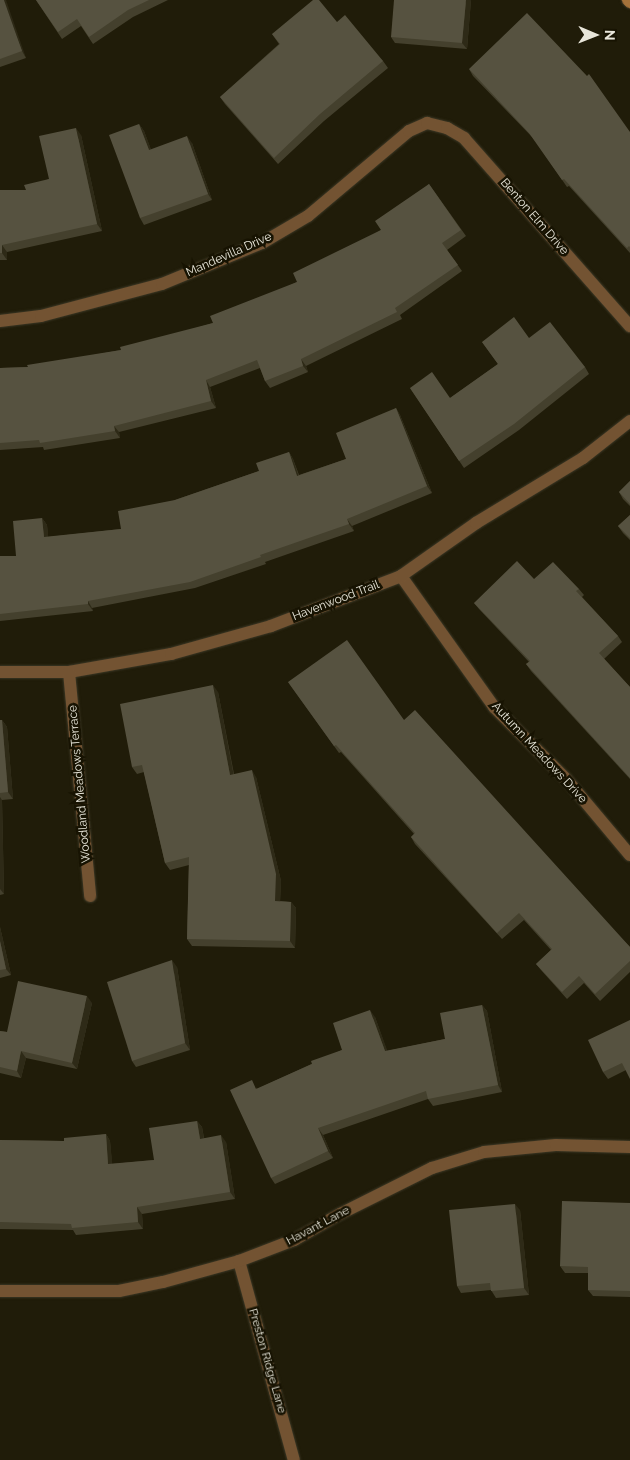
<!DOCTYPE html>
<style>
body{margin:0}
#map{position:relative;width:630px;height:1460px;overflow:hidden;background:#201c09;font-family:Raleway,sans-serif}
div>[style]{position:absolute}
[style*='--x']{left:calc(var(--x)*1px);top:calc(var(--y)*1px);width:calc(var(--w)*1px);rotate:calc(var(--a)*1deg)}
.roads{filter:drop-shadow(0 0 1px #3c3826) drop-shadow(0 0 1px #3c3826)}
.minor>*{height:12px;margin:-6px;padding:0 6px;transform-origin:6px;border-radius:6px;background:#735332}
.secondary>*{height:12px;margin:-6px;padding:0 6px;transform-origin:6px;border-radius:6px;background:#a5723a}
.wall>*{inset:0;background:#44402d}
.shaded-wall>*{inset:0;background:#2e2a17}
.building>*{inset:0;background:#565240}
span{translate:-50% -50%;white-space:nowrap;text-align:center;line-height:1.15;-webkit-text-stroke:5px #171302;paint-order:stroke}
.street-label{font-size:12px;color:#e8e6da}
.north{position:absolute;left:570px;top:10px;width:50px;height:50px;-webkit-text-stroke:4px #171302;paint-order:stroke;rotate:91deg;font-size:14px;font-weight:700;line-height:20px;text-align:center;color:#e8e6da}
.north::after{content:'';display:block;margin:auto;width:18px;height:22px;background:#e8e6da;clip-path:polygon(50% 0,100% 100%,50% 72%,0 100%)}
</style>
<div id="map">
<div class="roads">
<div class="minor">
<i style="--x:0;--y:321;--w:41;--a:-7"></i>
<i style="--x:41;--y:316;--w:125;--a:-14.8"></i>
<i style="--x:162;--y:284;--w:108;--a:-22.3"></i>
<i style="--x:262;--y:243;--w:53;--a:-30.4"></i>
<i style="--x:308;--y:216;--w:132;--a:-40.1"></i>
<i style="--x:409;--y:131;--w:20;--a:-24"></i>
<i style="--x:427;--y:123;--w:21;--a:14"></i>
<i style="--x:447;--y:128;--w:20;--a:30"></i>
<i style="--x:464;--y:138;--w:251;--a:48.6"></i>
<i style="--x:401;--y:576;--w:161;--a:54.6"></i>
<i style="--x:494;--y:707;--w:103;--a:45"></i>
<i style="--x:567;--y:780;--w:98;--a:50"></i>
<i style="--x:0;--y:672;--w:69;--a:0"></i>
<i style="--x:69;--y:672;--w:104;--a:-10"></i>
<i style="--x:171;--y:654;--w:104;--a:-15.6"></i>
<i style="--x:271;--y:626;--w:139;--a:-21"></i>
<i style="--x:401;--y:576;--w:92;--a:-35.2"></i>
<i style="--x:476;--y:523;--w:125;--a:-31.3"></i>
<i style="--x:583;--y:458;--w:60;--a:-38.2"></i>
<i style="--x:69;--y:672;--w:225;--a:84.6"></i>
<i style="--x:239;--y:1261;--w:206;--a:74.6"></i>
<i style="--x:0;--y:1291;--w:119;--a:0"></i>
<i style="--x:119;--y:1291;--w:45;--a:-11.6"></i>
<i style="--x:163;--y:1282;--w:79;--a:-15.4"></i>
<i style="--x:239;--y:1261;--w:59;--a:-20.9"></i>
<i style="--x:294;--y:1240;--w:53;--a:-29.5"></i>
<i style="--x:340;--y:1214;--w:103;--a:-26.6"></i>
<i style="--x:432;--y:1168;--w:54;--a:-17.1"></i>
<i style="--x:484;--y:1152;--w:72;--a:-5.6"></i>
<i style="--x:556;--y:1145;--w:74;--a:1.5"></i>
</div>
<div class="secondary">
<i style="--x:628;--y:0;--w:3;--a:45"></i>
</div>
</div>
<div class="wall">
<i style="clip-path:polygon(0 0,26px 58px,0 67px)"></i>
<i style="clip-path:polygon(36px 0,168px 0,133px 17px,93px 44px,81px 26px,62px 39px)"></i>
<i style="clip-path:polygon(471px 0,467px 49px,395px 43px,391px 37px)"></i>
<i style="clip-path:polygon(337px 22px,383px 61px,388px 68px,324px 121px,278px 164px,225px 104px,220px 97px,279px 44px,272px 34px)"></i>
<i style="clip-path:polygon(469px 69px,630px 132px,630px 253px,569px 186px,567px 187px,534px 139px,473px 76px)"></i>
<i style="clip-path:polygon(139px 124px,144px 131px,151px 150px,192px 143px,212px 200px,144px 225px,140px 218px)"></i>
<i style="clip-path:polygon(81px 135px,102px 231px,7px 252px,7px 260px,0 260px,0 190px,26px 190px,49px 179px)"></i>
<i style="clip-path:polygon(429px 184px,466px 236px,447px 250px,462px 271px,400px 315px,402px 319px,306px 366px,308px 372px,270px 388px,265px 381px,260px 368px,210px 387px,216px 408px,119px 432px,120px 438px,44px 450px,43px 447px,0 450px,0 368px,28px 367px,121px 350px,213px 323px,297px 282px,381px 230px)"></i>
<i style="clip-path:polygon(529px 338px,585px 367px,589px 374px,519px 430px,464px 468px,410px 388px,450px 398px,498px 364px,482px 342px)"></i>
<i style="clip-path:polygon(396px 408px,400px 415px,432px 493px,352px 526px,354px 531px,265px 562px,266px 564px,195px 588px,92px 608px,93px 611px,0 621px,0 556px,16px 556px,42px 518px,47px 525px,48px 537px,121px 529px,175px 500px,259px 471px,289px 452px,293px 459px,299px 475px,346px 459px)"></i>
<i style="clip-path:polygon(630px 481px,630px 506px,623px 499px,619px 492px)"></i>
<i style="clip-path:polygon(630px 515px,630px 540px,623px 533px,618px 526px)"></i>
<i style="clip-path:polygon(534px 579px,579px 589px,584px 595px,582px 597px,618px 636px,622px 642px,604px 659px,630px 687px,630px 779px,531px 671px,526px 664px,529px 662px,479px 609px,474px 603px)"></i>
<i style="clip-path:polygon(288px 682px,404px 720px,630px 947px,630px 972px,600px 1001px,584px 983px,567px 999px,541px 970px,536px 964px,551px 950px,524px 920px,502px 939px,415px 844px,411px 837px,414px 834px,341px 752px,339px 753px)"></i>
<i style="clip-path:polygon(218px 692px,234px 774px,256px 777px,281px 881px,280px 901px,291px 902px,296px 908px,295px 948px,192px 946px,187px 939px,189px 865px,170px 870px,165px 863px,144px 772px,137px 774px,132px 767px)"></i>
<i style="clip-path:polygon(0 720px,2px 720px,7px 727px,13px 799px,2px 800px,4px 894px,0 895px)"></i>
<i style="clip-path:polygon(0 927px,11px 975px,0 978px)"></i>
<i style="clip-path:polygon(177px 967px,190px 1050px,136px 1067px,132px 1061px)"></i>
<i style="clip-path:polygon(92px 1003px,77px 1069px,26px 1058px,21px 1078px,0 1073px,0 1031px,7px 1032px)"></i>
<i style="clip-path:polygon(482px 1005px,487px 1011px,502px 1092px,433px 1106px,428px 1099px,323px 1135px,333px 1158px,275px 1184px,271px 1178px,256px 1087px,257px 1089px,342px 1050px,375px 1017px,387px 1051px,445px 1039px)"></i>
<i style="clip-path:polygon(630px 1020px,626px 1070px,608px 1079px,603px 1072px)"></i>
<i style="clip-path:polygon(197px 1121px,202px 1127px,204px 1138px,226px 1142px,235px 1199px,142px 1214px,143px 1229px,76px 1235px,73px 1230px,0 1229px,0 1140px,64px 1141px,106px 1134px,110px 1141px,112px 1164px,154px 1160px)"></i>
<i style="clip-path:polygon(630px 1203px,630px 1297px,593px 1296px,588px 1290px,588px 1273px,565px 1273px,560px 1266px)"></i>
<i style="clip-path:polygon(520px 1210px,529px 1295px,496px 1298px,491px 1290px,461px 1293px,457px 1286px)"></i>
</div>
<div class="shaded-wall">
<i style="clip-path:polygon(4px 0,6px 0,26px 58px,22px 51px)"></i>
<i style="clip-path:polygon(466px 0,471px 0,467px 49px,462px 43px)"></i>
<i style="clip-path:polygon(139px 124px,144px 131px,154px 157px,149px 150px)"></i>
<i style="clip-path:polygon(76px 128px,81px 135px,102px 231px,97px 224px)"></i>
<i style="clip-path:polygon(187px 136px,192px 143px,212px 200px,208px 194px)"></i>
<i style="clip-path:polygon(2px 245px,7px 252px,7px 260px,2px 253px)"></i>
<i style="clip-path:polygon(301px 359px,306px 366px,308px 372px,303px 366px)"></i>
<i style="clip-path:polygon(206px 380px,210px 387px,216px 408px,211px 401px)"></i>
<i style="clip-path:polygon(396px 408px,400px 415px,432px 493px,427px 486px)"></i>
<i style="clip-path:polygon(114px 426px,119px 432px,120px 438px,115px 431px)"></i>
<i style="clip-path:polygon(289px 452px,293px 459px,301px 483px,297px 476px)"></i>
<i style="clip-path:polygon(42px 518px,47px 525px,49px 544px,44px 537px)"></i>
<i style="clip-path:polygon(347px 519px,352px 526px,354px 531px,349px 524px)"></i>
<i style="clip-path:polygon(88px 601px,92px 608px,93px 611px,88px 604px)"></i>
<i style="clip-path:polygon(213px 685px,218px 692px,235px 782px,230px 775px)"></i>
<i style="clip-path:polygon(2px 720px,7px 727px,13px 799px,8px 792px)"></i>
<i style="clip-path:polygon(252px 770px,256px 777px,281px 881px,280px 908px,275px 901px)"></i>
<i style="clip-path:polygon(0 797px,2px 800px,4px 894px,0 889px)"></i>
<i style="clip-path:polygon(291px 902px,296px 908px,295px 948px,290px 941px)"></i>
<i style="clip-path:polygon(0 927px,11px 975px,6px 969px,0 941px)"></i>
<i style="clip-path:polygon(172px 960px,177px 967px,190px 1050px,185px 1043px)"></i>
<i style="clip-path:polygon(87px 996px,92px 1003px,77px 1069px,72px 1063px)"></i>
<i style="clip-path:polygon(482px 1005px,487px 1011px,502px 1092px,498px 1085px)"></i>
<i style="clip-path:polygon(370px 1010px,375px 1017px,390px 1058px,385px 1051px)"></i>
<i style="clip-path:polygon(21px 1051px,26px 1058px,21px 1078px,17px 1071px)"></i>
<i style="clip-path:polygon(197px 1121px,202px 1127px,205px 1146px,200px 1139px)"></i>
<i style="clip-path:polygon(318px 1128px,323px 1135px,333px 1158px,328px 1151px)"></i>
<i style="clip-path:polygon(106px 1134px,110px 1141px,113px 1171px,108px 1164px)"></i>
<i style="clip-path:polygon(221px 1135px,226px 1142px,235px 1199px,230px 1192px)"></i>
<i style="clip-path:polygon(515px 1204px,520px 1210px,529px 1295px,524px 1288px)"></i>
<i style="clip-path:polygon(137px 1207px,142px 1214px,143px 1229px,138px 1222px)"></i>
</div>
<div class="building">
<i style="clip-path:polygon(0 0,4px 0,22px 51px,0 59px)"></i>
<i style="clip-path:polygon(36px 0,149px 0,128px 10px,89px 37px,77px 19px,58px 32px)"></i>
<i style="clip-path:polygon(313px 0,319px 0,337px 22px,345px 15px,383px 61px,320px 114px,274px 158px,220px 97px,280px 44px,272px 34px)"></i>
<i style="clip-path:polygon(394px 0,466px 0,462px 43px,391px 37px)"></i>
<i style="clip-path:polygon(527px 13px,587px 76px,589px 74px,630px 132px,630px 247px,629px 246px,627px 248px,564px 179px,562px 180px,529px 133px,469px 69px)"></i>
<i style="clip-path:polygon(139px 124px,149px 150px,187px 136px,208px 194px,140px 218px,109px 135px)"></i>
<i style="clip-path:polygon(76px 128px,97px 224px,2px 245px,2px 253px,0 253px,0 190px,26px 190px,24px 185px,49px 179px,39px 136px)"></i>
<i style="clip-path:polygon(429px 184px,461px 230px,442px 243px,458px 265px,395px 308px,397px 312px,301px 359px,303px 366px,265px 381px,257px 360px,206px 380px,211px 401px,114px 426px,115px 431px,40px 443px,39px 440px,0 443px,0 368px,28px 367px,27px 365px,121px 350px,120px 347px,213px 323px,210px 316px,297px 282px,293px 273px,381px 230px,375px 221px)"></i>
<i style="clip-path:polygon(514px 317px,529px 338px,550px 322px,585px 367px,514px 424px,459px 461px,410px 388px,432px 372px,450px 398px,498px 364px,482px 342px)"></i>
<i style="clip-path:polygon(396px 408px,427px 486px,347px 519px,349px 524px,260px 555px,261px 557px,190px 582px,88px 601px,88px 604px,0 614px,0 556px,16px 556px,13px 521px,42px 518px,44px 537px,121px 529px,118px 511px,175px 500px,259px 471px,256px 463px,289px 452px,297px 476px,346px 459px,336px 433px)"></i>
<i style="clip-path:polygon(630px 481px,630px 504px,619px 492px)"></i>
<i style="clip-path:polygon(630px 515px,630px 538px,618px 526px)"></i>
<i style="clip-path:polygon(517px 561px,534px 579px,553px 562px,579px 589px,576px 591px,618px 636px,599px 653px,630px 687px,630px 778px,526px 664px,530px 661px,474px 603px)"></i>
<i style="clip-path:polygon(347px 640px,404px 720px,415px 710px,630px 947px,630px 961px,595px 994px,579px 976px,562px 992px,536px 964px,552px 949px,519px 913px,497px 933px,411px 837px,415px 833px,336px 745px,334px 746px,288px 682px)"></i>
<i style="clip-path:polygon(213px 685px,230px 775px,252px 770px,276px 874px,275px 901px,291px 902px,290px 941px,187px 939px,189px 857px,165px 863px,142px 765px,132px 767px,120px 704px)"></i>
<i style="clip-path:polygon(0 720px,2px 720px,8px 792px,0 793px)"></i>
<i style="clip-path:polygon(0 941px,6px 969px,0 970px)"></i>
<i style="clip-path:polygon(172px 960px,185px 1043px,132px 1061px,107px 982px)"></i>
<i style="clip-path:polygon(18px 981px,87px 996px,72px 1063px,21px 1051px,17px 1071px,0 1067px,0 1031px,7px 1032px)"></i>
<i style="clip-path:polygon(482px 1005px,498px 1085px,428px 1099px,426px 1091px,318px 1128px,328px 1151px,271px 1178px,230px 1090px,252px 1080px,256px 1089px,312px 1064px,311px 1061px,342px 1050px,333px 1023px,370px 1010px,385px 1051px,445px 1039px,440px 1013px)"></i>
<i style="clip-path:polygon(630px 1020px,630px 1079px,622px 1063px,603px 1072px,588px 1040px)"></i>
<i style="clip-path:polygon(197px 1121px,200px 1139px,221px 1135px,230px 1192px,137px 1207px,138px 1222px,72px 1228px,71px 1224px,0 1222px,0 1140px,64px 1141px,64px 1138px,106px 1134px,108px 1164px,154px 1160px,149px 1128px)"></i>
<i style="clip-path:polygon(562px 1201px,630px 1203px,630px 1291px,588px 1290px,588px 1267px,560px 1266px)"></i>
<i style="clip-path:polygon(515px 1204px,524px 1288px,491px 1291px,490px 1283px,457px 1286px,449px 1210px)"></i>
</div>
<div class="street-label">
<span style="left:534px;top:217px;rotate:49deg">Benton Elm Drive</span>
<span style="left:229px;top:255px;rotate:-24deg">Mandevilla Drive</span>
<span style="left:336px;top:601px;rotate:-21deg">Havenwood Trail</span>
<span style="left:539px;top:753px;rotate:47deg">Autumn Meadows Drive</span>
<span style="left:80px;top:784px;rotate:-95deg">Woodland Meadows Terrace</span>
<span style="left:318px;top:1226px;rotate:-28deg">Havant Lane</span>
<span style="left:267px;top:1361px;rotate:74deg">Preston Ridge Lane</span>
</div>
<div class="north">N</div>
</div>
